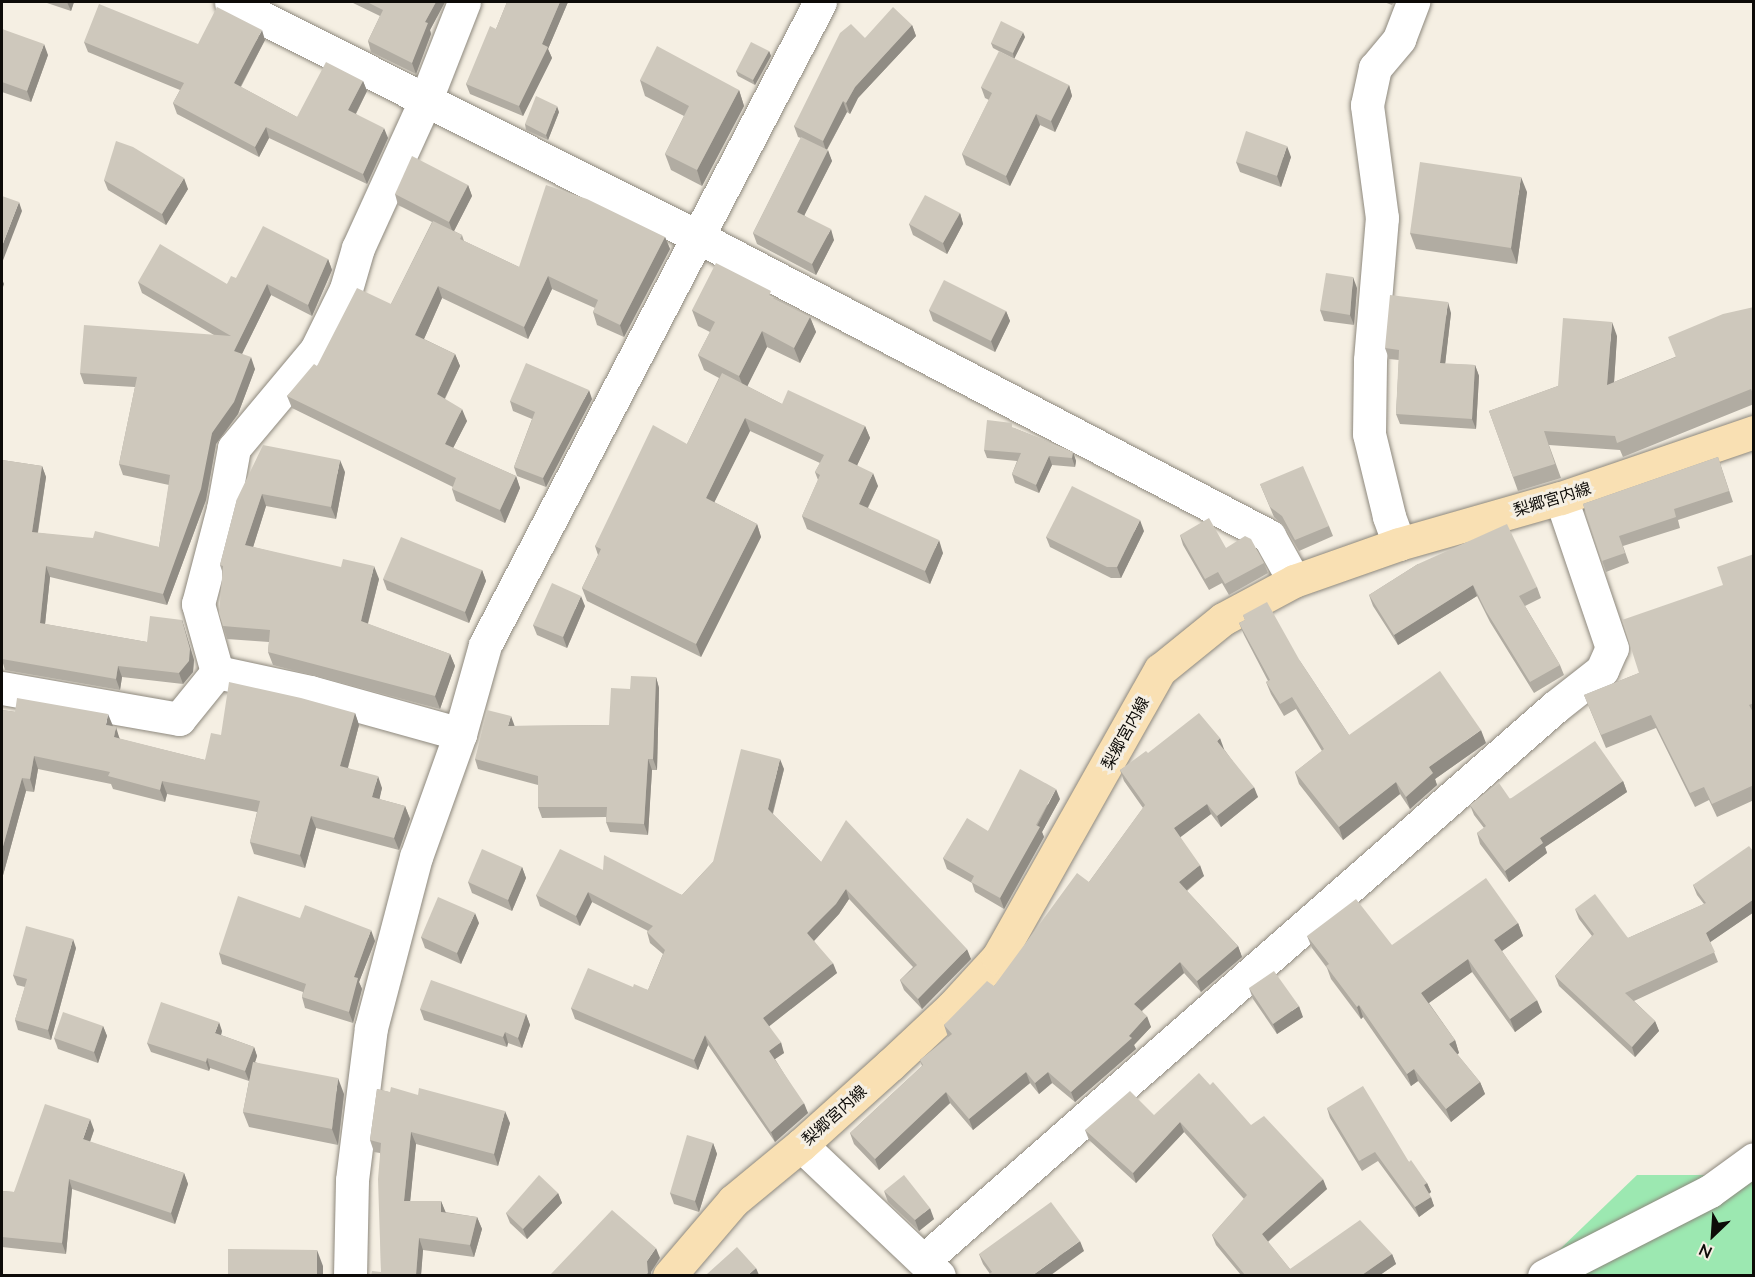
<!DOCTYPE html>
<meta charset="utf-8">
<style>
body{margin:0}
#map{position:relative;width:1755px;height:1277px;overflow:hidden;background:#f5efe3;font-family:Lato,"Noto Sans JP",sans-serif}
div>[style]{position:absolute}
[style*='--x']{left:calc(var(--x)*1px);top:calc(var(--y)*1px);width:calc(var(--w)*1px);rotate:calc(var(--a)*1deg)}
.green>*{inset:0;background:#9ce8b1}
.roads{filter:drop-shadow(0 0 2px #8d887d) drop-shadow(0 0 2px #8d887d)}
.minor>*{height:33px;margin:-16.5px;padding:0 16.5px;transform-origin:16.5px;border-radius:16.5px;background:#fff}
.major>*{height:33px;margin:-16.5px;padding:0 16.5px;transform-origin:16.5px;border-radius:16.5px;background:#f9e0b3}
.wall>*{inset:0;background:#b1aca2}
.shaded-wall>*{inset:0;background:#908c84}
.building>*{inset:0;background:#cec8bc}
span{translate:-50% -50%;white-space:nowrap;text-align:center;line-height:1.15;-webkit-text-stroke:6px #f5efe3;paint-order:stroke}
.street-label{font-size:16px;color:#0d0b08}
.frame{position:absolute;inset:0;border:3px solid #0d0b08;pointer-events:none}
.north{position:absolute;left:1683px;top:1205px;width:60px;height:60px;-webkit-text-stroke:4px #f5efe3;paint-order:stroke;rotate:205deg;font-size:16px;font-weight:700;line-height:24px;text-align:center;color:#0d0b08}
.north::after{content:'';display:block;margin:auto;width:21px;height:27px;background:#0d0b08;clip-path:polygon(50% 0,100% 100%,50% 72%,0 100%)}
</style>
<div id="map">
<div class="green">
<i style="clip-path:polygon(1637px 1175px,1753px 1175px,1753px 1275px,1532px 1276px)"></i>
</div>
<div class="roads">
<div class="minor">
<i style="--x:231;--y:2;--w:523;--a:26.71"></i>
<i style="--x:698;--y:237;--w:645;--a:27.64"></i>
<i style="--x:1269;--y:536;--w:51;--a:60.9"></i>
<i style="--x:1399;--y:544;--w:30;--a:-110"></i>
<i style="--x:1389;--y:516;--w:84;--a:-103.7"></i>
<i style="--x:1369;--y:434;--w:74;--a:-89.2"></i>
<i style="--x:1370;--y:360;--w:143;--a:-85.2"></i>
<i style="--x:1382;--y:218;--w:114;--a:-97.6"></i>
<i style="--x:1367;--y:105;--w:38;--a:-78"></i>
<i style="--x:1375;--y:68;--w:38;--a:-50"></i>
<i style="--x:1399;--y:39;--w:40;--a:-69"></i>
<i style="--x:217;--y:672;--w:71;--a:-105.6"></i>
<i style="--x:198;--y:604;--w:98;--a:-75.3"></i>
<i style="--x:223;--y:509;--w:62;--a:-79.8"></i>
<i style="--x:234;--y:448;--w:128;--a:-50.1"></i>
<i style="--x:316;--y:350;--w:68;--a:-63.8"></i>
<i style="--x:346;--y:289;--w:43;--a:-73.7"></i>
<i style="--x:358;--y:248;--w:164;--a:-65.5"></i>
<i style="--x:426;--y:99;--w:104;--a:-68.6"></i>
<i style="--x:2;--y:688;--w:180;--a:9.9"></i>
<i style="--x:179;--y:719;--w:60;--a:-51"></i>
<i style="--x:217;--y:672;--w:95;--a:12.1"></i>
<i style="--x:310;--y:692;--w:156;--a:15.6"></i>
<i style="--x:801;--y:1145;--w:190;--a:43.5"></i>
<i style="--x:924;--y:1260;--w:839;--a:-41.23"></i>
<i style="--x:1555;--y:707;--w:60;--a:-38.2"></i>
<i style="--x:1602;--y:670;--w:24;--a:-66"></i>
<i style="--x:1612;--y:648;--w:158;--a:-108.8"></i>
<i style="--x:350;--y:1276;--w:96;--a:-88.8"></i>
<i style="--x:352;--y:1180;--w:153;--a:-82.9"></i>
<i style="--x:371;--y:1028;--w:177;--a:-75.3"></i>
<i style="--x:416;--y:857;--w:131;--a:-70.3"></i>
<i style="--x:460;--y:734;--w:92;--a:-74.3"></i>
<i style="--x:485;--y:645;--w:725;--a:-62.48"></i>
<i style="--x:1544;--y:1276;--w:186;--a:-27.1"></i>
<i style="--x:1710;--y:1191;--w:54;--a:-36"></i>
</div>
<div class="major">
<i style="--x:669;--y:1276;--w:99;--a:-49.5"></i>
<i style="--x:733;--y:1201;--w:88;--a:-39.5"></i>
<i style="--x:801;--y:1145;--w:120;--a:-42"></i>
<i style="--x:890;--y:1065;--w:86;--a:-43.1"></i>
<i style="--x:953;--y:1006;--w:67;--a:-47.4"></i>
<i style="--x:998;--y:957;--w:330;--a:-60.6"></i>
<i style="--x:1160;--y:670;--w:81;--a:-39"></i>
<i style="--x:1223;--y:619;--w:81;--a:-28.2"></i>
<i style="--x:1294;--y:581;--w:111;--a:-19.4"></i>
<i style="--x:1399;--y:544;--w:168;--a:-15.9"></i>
<i style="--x:1561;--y:498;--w:204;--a:-18.9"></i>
</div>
</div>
<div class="wall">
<i style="clip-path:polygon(44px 2px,74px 2px,71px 11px)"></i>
<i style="clip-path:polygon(351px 2px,445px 2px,430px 30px,431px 34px,416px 74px,371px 52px,368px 41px,380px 16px)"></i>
<i style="clip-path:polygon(507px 2px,568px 2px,548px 49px,552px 58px,523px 116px,470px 94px,466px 84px,496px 29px)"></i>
<i style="clip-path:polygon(1384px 2px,1394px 2px,1392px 5px)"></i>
<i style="clip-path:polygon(912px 25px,916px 36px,858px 98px,850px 114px,847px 112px,827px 150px,832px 161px,804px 215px,834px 240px,816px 275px,757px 244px,753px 233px,801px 138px,798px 137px,794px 126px,865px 38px)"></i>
<i style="clip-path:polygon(2px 29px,48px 55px,31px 102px,2px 92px)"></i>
<i style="clip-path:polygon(1025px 37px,1014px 59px,993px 48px,991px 43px)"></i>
<i style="clip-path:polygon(265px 40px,241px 87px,297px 117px,363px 81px,367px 91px,356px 114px,388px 138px,367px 184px,269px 138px,259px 157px,177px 114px,173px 103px,180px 90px,88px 52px,84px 42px,198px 44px)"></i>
<i style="clip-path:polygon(769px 51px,771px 56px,755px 85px,738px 76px,736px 71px)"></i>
<i style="clip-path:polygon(640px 80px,739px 90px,744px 106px,702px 186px,671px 170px,665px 154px,684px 116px,645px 96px)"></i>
<i style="clip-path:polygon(1069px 85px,1072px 96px,1055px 132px,1040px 125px,1010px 186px,966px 165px,962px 154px,989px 100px,985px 98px,981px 87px)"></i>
<i style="clip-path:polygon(559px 112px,548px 140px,526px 130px,525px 124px)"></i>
<i style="clip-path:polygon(1291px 157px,1281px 187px,1240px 172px,1236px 162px)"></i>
<i style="clip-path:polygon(104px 180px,188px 189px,166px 225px,108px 190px)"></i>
<i style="clip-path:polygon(468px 185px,472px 196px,454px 231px,462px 235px,464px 241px,519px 267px,665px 237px,670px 249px,624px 337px,597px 325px,593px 312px,595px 308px,552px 289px,528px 339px,442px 298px,424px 339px,455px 354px,460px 366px,445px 399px,467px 421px,453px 448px,516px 476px,520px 488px,505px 523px,456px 501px,452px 489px,453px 487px,292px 408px,287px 396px,317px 366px,391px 304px,432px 222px,398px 205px,395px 194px)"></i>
<i style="clip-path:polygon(1527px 192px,1517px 264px,1416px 249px,1410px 233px)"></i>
<i style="clip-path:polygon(960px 213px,963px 224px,947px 254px,913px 235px,909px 224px)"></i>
<i style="clip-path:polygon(328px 259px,332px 270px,312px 316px,271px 295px,242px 354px,255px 369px,238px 414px,216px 444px,206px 500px,167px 605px,50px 577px,45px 624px,147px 642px,182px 620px,194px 660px,193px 672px,183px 684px,122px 677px,120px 690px,5px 670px,2px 660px,2px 460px,42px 466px,46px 477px,38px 533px,159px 547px,169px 485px,123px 475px,119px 464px,135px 387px,84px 384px,80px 373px,214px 335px,142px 293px,138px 282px,227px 284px,236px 278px)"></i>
<i style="clip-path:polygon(1357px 288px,1354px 325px,1324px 321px,1320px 310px)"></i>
<i style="clip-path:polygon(774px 298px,810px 317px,816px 332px,800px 363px,767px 347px,747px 386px,782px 404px,865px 426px,870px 438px,857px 465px,878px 486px,868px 508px,943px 553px,930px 584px,807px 529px,802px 516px,818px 480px,815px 472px,820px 463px,750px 431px,714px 502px,757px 524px,761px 537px,701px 657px,587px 601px,582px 588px,598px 555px,595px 546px,687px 444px,719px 378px,704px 370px,698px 355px,710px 332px,698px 326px,692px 310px)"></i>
<i style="clip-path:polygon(1754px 307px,1754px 404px,1623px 457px,1620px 450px,1549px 445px,1561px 478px,1518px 491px,1489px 411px,1558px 386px,1617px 336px,1614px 382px,1675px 357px)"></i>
<i style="clip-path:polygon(929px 310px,1006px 311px,1010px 321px,995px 352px,933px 321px)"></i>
<i style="clip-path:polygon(1451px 313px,1445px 364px,1475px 365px,1479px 376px,1476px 429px,1400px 424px,1396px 414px,1399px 360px,1389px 359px,1385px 348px)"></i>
<i style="clip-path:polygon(592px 399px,546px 487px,517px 476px,514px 467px,532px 419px,513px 411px,510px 401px)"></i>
<i style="clip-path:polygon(1014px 428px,1073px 452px,1076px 461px,1075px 467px,1052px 465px,1039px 493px,1015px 483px,1012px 474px,1017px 461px,987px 458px,984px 450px)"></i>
<i style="clip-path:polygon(1718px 457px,1733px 502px,1678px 520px,1680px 528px,1623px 546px,1629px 563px,1606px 572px,1583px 504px)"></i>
<i style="clip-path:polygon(345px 472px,336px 519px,266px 506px,253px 547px,379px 579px,368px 624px,450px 654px,455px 666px,440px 709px,273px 665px,268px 652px,269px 642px,227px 639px,223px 626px,222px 571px,220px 565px,237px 499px)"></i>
<i style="clip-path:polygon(1260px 484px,1329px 526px,1333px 536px,1299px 551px,1285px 527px,1274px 517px)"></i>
<i style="clip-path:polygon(1144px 531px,1121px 578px,1111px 578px,1050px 547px,1046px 537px)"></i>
<i style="clip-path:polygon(1180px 535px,1226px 548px,1264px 563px,1268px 573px,1229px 595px,1222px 583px,1209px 590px,1183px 545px)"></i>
<i style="clip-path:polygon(1754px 554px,1754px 800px,1717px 817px,1709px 800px,1695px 807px,1656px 728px,1606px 748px,1584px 695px,1639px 673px)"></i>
<i style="clip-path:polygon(1418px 564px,1537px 587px,1541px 598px,1525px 606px,1560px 665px,1564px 675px,1534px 693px,1490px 622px,1477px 596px,1398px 645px,1373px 606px,1369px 595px)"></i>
<i style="clip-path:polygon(482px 570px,486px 581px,469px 623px,387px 590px,383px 579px)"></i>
<i style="clip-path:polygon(585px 606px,567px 648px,537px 635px,533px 625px)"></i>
<i style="clip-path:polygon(1243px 615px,1300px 661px,1349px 735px,1486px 743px,1435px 779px,1437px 785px,1410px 809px,1400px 794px,1343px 840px,1299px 784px,1295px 772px,1322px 751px,1296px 709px,1284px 716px,1271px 694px,1266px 682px,1268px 681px,1244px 635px,1239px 623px,1245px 620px)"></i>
<i style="clip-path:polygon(656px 677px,659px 688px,657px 770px,652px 770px,648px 835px,610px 832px,606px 822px,606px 817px,542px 818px,538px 807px,538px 785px,478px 769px,475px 759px,514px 726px,609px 725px,630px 689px)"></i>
<i style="clip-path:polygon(2px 710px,113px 726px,120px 739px,205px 760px,221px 735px,355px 713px,359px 725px,348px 768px,382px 788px,379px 799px,405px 806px,410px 819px,399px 850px,316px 828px,305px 868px,254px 854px,250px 842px,257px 812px,167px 794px,165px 802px,113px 789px,111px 784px,38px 769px,34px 792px,26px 791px,2px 879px)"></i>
<i style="clip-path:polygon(1224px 749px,1258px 797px,1221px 827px,1211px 814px,1180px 837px,1204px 876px,1187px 891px,1238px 946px,1242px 957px,1201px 992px,1184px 973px,1142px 1011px,1151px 1027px,1134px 1045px,1136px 1049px,1075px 1102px,1052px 1083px,1039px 1094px,1030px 1083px,973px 1130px,950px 1103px,879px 1170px,854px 1144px,850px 1133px,922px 1066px,920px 1060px,948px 1037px,944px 1025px,994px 986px,1089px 882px,1143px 808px,1124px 781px,1120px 770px,1148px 753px)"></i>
<i style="clip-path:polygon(784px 769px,773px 814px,821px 862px,971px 959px,922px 1009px,904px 990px,900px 980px,913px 967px,849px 899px,839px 914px,814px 941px,837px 973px,769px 1026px,784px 1053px,775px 1059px,808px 1113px,775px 1142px,708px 1045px,698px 1070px,575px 1019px,571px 1008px,633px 987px,648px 990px,663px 954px,650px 943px,647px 932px,648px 931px,592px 902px,580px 926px,540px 906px,536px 895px,603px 870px,682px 895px,713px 862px)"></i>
<i style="clip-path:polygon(1623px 781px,1627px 792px,1545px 847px,1547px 853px,1509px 882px,1480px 844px,1477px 833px,1484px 828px,1474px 815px,1470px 805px)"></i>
<i style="clip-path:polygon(1060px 799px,1042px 832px,1044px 837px,1004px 909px,975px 892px,972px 883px,947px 869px,943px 858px,988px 831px)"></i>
<i style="clip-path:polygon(1754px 852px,1754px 912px,1710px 942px,1718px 962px,1634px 1001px,1655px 1021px,1659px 1031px,1635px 1057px,1559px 986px,1555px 976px,1592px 936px,1579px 919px,1575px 909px,1628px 938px,1704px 904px,1697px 895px,1693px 885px)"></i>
<i style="clip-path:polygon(522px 867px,526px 878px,512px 911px,472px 893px,468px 882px)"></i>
<i style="clip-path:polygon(300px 918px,375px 941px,359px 982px,362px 989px,353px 1023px,305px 1008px,302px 997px,303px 992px,222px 964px,219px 953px)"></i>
<i style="clip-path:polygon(479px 923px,461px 964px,425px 948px,421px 937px)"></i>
<i style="clip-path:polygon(1518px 923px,1523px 936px,1502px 951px,1542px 1012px,1515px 1032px,1472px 972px,1429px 1003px,1455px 1040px,1459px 1053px,1457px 1054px,1480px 1082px,1485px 1094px,1451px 1122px,1418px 1081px,1411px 1086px,1363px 1017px,1361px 1019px,1331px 979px,1327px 968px,1312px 948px,1307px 936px,1392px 945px)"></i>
<i style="clip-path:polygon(76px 948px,51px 1040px,18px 1030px,15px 1020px,25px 987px,17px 985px,13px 975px)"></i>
<i style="clip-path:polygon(1249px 988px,1303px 1017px,1277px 1034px,1253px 999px)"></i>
<i style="clip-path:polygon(420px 1009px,526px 1014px,530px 1025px,522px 1048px,508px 1043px,507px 1047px,424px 1020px)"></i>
<i style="clip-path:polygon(103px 1026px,107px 1036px,98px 1063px,58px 1049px,54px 1038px)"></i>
<i style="clip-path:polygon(222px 1031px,221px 1035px,254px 1047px,257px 1056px,255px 1062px,344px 1094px,338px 1145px,249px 1127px,243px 1112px,249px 1081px,210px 1068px,209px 1071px,151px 1052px,147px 1043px)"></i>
<i style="clip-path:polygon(377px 1089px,510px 1123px,498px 1166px,416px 1144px,410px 1201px,441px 1201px,445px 1212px,477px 1217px,482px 1229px,474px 1257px,423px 1250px,421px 1275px,371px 1275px,381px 1272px,380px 1153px,374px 1152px,370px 1140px)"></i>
<i style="clip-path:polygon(1327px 1108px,1409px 1162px,1427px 1183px,1431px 1192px,1429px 1194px,1434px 1206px,1419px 1217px,1378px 1161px,1362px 1171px,1330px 1118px)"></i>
<i style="clip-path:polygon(1154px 1115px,1251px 1125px,1327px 1189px,1268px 1242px,1290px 1269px,1392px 1254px,1396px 1264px,1380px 1275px,1241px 1275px,1216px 1245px,1212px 1235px,1244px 1199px,1184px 1132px,1136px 1183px,1089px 1140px,1085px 1130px)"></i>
<i style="clip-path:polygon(94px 1130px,90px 1142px,184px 1173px,188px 1184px,175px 1224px,72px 1189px,66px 1254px,2px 1247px,2px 1191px,14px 1192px)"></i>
<i style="clip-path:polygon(713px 1143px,717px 1154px,699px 1212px,674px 1204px,670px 1193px)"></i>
<i style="clip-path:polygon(884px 1191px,934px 1219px,919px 1231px,888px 1202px)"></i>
<i style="clip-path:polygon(558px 1193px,562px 1203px,527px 1239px,510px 1223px,506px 1213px)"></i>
<i style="clip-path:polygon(1084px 1251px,990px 1274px,983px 1264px,979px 1254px)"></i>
</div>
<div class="shaded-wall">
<i style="clip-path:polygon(67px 2px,74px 2px,71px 11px)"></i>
<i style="clip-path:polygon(436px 2px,445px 2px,430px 30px,431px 34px,416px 74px,412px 63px,425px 22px)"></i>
<i style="clip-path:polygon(560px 2px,568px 2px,548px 49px,552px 58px,523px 116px,519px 106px,542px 44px)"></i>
<i style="clip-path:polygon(912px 25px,916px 36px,858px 98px,850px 114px,846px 103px,855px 87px)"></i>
<i style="clip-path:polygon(262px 30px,265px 40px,237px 93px,234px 83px)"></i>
<i style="clip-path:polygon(1023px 32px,1025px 37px,1014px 59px,1013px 53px)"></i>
<i style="clip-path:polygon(44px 44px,48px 55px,31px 102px,27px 91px)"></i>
<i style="clip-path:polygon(769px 51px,771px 56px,755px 85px,753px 80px)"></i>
<i style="clip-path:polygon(363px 81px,367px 91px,352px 121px,348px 110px)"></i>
<i style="clip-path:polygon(1069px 85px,1072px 96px,1055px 132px,1051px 121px)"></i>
<i style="clip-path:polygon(739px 90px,744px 106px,702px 186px,697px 170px)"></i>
<i style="clip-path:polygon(843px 101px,847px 112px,826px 151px,823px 141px)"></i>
<i style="clip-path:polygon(557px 106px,559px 112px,548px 140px,546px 135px)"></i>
<i style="clip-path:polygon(1036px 114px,1040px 125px,1010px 186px,1006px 176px)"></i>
<i style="clip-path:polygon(266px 127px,269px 138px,259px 157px,255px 147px)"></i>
<i style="clip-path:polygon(384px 128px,388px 138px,367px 184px,363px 174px)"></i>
<i style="clip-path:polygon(1287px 146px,1291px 157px,1281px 187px,1277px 176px)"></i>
<i style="clip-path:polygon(828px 150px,832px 161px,801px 222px,797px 212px)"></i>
<i style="clip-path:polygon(1521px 177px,1527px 192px,1517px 264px,1511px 248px)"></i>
<i style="clip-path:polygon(184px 178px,188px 189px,166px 225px,162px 214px)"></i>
<i style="clip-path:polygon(468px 185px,472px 196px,453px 233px,449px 222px)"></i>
<i style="clip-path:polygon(19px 202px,22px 211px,2px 263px,2px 246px)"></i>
<i style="clip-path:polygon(960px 213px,963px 224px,947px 254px,943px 243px)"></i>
<i style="clip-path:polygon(831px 229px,834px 240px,816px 275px,812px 264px)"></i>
<i style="clip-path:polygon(665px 237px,670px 249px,624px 337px,620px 325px)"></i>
<i style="clip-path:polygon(328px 259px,332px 270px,312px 316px,308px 305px)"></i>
<i style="clip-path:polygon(548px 276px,552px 289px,528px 339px,524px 327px)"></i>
<i style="clip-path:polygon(1353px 277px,1357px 288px,1354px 325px,1350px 315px)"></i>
<i style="clip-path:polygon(2px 279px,4px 284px,2px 290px)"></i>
<i style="clip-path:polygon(267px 284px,271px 295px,238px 362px,234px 351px)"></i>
<i style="clip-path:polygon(438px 286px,442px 298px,420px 348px,415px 335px)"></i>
<i style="clip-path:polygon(1448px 302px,1451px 313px,1444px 374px,1440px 363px)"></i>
<i style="clip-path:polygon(1006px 311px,1010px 321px,995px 352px,991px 341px)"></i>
<i style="clip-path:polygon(810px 317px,816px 332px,800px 363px,794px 348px)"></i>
<i style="clip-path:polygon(1612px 322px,1617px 336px,1613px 399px,1607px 385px)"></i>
<i style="clip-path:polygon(762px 331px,767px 347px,745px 391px,739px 376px)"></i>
<i style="clip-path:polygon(455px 354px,460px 366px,441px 406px,437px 394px)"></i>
<i style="clip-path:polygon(251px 357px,255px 369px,238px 414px,216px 444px,206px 500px,167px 605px,163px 594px,212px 433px)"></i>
<i style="clip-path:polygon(1475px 365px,1479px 376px,1476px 429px,1472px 419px)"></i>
<i style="clip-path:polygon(589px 390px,592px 399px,546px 487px,543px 478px)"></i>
<i style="clip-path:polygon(462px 409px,467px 421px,449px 456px,445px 444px)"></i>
<i style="clip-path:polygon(745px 418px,750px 431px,710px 511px,706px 498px)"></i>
<i style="clip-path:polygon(865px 426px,870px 438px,853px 474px,848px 461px)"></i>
<i style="clip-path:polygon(1073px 452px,1076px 461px,1075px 467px,1072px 458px)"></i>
<i style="clip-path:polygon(1049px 456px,1052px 465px,1039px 493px,1036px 485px)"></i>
<i style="clip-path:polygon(340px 460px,345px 472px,336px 519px,331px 507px)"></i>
<i style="clip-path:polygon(42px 466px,46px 477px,36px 543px,32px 532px)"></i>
<i style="clip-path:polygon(873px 473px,878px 486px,863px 517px,859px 504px)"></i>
<i style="clip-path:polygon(516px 476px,520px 488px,505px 523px,500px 510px)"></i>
<i style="clip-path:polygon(262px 494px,266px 506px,250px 557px,245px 545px)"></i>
<i style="clip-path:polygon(1140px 520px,1144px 531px,1121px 578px,1117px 567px)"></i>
<i style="clip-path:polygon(757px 524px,761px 537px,701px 657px,696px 644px)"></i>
<i style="clip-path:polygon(939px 540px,943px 553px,930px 584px,925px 571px)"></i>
<i style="clip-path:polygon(46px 566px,50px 577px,44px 634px,40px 623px)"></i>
<i style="clip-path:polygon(374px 566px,379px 579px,365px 634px,361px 621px)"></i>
<i style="clip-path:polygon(482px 570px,486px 581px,469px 623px,465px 612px)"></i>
<i style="clip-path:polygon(1473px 585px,1477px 596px,1398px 645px,1394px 635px)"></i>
<i style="clip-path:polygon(581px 596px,585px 606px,567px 648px,563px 637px)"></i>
<i style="clip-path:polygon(182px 620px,194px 660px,193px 672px,183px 684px,179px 673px)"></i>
<i style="clip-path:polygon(450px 654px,455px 666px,440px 709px,435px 696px)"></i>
<i style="clip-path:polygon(118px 666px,122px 677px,120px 690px,116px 679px)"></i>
<i style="clip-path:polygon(656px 677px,659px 688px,657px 770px,653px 759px)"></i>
<i style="clip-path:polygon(355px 713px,359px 725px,345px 778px,340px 766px)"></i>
<i style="clip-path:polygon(108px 714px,113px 726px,106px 725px)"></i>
<i style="clip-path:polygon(511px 716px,515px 727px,508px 726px)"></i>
<i style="clip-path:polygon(116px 727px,120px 740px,114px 737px)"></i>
<i style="clip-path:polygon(1481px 730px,1486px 743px,1435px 779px,1437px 785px,1410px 809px,1406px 797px,1429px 767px)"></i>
<i style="clip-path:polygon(1220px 738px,1224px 749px,1221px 751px,1217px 741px)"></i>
<i style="clip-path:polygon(34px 756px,38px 769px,34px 792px,30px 779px)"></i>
<i style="clip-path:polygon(648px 759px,652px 770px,648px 835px,644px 824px)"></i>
<i style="clip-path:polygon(780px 759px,784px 769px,771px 819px,768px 809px)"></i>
<i style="clip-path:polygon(378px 776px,382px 788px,377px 810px,372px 797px)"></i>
<i style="clip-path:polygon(22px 778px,26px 791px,2px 879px,2px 850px)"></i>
<i style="clip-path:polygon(162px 781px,167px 794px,165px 802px,160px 790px)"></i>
<i style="clip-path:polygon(1623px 781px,1627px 792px,1545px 847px,1547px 853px,1509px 882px,1505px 871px,1540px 838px)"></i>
<i style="clip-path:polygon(1396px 782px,1400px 794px,1343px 840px,1339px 827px)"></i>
<i style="clip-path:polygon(1254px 787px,1258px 797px,1221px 827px,1217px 816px)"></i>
<i style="clip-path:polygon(1056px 789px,1060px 799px,1042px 832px,1044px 837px,1004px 909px,1000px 898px)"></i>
<i style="clip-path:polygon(1207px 804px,1211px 814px,1178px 839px,1174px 828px)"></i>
<i style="clip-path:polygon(405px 806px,410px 819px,399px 850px,394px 838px)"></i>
<i style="clip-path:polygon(311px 816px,316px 828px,305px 868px,300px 855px)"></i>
<i style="clip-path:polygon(1200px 865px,1204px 876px,1183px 893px,1179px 882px)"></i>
<i style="clip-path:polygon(522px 867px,526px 878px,512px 911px,508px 900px)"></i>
<i style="clip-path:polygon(846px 889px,849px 899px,839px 914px,811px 944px,807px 933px)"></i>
<i style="clip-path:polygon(588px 892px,592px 902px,580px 926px,576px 916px)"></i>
<i style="clip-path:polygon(1754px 899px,1754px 912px,1709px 943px,1706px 933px)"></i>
<i style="clip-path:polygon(475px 913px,479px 923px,461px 964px,457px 953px)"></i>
<i style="clip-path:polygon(1518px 923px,1523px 936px,1499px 953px,1494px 940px)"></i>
<i style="clip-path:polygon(371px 930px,375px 941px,359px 982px,362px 989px,353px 1023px,349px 1012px,354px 977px)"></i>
<i style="clip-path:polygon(73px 939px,76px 948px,51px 1040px,48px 1030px)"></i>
<i style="clip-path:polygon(1238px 946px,1242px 957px,1201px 992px,1197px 981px)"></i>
<i style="clip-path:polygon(967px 949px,971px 959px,922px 1009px,918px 999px)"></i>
<i style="clip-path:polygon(1468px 959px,1472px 972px,1426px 1005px,1421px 993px)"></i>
<i style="clip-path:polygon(1180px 962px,1184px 973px,1138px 1014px,1134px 1004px)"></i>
<i style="clip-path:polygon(833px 963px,837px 973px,767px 1028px,763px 1018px)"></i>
<i style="clip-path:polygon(1537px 1000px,1542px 1012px,1515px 1032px,1510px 1019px)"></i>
<i style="clip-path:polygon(1359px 1005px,1363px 1017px,1361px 1019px,1357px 1007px)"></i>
<i style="clip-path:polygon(1299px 1006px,1303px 1017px,1277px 1034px,1273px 1024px)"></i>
<i style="clip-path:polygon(526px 1014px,530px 1025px,522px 1048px,518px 1038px)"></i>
<i style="clip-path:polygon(1147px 1016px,1151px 1027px,1134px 1045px,1136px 1049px,1075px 1102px,1071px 1092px)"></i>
<i style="clip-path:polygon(1655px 1021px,1659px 1031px,1635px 1057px,1632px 1047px)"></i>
<i style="clip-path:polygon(219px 1022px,222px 1031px,219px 1043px,215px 1033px)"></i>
<i style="clip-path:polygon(103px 1026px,107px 1036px,98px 1063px,94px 1052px)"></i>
<i style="clip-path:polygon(505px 1032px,508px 1043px,507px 1047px,503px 1037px)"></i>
<i style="clip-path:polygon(705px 1035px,708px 1045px,698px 1070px,694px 1060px)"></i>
<i style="clip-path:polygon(1455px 1040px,1459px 1053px,1454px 1057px,1449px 1044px)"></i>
<i style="clip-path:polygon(781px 1042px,784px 1053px,772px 1061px,769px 1051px)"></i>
<i style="clip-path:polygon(254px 1047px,257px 1056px,249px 1081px,245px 1071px)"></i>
<i style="clip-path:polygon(207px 1058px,210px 1068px,209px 1071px,206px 1062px)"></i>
<i style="clip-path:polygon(1414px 1069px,1418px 1081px,1411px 1086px,1407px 1074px)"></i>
<i style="clip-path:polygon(1026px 1072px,1030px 1083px,973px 1130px,969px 1119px)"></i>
<i style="clip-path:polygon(1048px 1072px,1052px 1083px,1039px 1094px,1035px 1083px)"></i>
<i style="clip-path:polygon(338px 1078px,344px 1094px,338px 1145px,332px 1129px)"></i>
<i style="clip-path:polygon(1480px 1082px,1485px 1094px,1451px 1122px,1446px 1109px)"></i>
<i style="clip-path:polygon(946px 1092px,950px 1103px,879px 1170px,875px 1159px)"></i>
<i style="clip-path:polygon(804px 1103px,808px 1113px,775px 1142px,771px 1132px)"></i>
<i style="clip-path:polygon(505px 1111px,510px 1123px,498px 1166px,494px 1154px)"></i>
<i style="clip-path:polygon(90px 1119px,94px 1130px,87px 1150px,83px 1139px)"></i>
<i style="clip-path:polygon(1180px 1122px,1184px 1132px,1136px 1183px,1133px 1173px)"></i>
<i style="clip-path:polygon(411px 1132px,416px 1144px,409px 1213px,404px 1201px)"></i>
<i style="clip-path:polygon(713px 1143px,717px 1154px,699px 1212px,695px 1201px)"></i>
<i style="clip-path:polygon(184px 1173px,188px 1184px,175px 1224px,171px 1213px)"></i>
<i style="clip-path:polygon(69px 1179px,72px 1189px,66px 1254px,62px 1243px)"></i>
<i style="clip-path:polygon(1323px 1179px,1327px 1189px,1265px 1244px,1262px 1234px)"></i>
<i style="clip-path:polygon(1427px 1183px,1431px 1192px,1427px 1195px,1424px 1185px)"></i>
<i style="clip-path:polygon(558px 1193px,562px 1203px,527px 1239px,523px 1229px)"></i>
<i style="clip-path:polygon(1431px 1197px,1434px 1206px,1419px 1217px,1415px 1207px)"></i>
<i style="clip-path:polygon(441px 1201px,446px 1213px,441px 1212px)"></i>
<i style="clip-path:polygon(930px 1208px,934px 1219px,919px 1231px,915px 1220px)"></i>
<i style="clip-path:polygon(477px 1217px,482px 1229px,474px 1257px,470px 1245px)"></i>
<i style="clip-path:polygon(419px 1238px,423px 1250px,421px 1275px,416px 1275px)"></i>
<i style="clip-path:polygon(1080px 1241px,1084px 1251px,1051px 1275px,1033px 1275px)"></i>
<i style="clip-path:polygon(656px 1248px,660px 1258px,651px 1272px,651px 1275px,646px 1275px,647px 1261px)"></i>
<i style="clip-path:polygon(317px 1250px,323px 1266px,323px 1275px,317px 1275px)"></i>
<i style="clip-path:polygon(1392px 1254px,1396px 1264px,1380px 1275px,1362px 1275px)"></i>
<i style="clip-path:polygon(756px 1268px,759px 1275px,748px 1275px)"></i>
</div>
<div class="building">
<i style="clip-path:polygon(367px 2px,436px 2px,425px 22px,428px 23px,412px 63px,368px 41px,383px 10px)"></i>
<i style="clip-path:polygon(507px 2px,560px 2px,542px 44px,548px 47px,519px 106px,466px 84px,490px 26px,496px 29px)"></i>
<i style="clip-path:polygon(99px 4px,198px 44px,217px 7px,262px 30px,234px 83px,297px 117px,326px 62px,363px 81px,348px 110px,384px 128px,363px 174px,266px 127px,255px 147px,173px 103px,184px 83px,84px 42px)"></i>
<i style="clip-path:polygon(893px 7px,912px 25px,855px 87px,846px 103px,843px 101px,823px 141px,794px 126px,840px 33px,851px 24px,865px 38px)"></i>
<i style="clip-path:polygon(1001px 21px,1023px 32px,1013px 53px,991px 43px)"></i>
<i style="clip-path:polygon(2px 29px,44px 44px,27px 91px,2px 82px)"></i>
<i style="clip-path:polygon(751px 42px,769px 51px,753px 80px,736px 71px)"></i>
<i style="clip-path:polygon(657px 46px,739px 90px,697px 170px,665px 154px,689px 106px,640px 80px)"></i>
<i style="clip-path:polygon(999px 51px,1069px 85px,1051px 121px,1036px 114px,1006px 176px,962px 154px,992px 93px,981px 87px)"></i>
<i style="clip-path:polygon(536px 96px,557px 106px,546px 135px,525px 124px)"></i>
<i style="clip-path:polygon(1246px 131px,1287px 146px,1277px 176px,1236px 162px)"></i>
<i style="clip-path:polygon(801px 137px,828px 150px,797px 212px,831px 229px,812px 264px,753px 233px)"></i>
<i style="clip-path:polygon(116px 141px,133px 147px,184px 178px,162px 214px,104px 180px)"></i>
<i style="clip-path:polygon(412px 156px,468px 185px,449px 222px,395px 194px)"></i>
<i style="clip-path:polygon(1420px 162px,1521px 177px,1511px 248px,1410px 233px)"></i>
<i style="clip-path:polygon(546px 185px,587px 199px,665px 237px,620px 325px,593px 312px,598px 300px,548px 276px,524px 327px,438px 286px,415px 335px,455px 354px,437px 394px,462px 409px,445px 444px,516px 476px,500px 510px,452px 489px,456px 478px,287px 396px,314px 364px,317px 366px,357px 288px,391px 304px,433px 221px,462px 235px,460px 239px,519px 267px)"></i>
<i style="clip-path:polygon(925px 195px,960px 213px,943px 243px,909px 224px)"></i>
<i style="clip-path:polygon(2px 196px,19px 202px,2px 246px)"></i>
<i style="clip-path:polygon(263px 226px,328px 259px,308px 305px,267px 284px,234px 351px,251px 357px,234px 402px,212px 433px,201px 489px,163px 594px,46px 566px,40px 623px,147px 642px,150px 616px,182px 620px,190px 649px,189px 661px,179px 673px,118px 666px,116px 679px,2px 659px,2px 460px,42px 466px,32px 532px,93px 538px,95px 531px,159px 547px,170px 475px,119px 464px,137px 377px,80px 373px,84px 325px,231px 336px,138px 282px,160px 244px,227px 284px,231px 276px,236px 278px)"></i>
<i style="clip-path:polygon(716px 263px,771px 291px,769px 296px,810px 317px,794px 348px,762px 331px,739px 376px,698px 355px,715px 322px,692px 310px)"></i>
<i style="clip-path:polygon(1326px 273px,1353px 277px,1350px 315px,1320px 310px)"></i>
<i style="clip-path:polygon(944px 280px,1006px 311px,991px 341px,929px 310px)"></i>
<i style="clip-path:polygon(1390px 295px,1448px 302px,1440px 363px,1475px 365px,1472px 419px,1396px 414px,1399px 350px,1385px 348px)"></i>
<i style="clip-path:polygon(1754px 307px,1754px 396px,1751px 389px,1617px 443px,1615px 436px,1544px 431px,1555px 464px,1513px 477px,1489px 411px,1558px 386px,1563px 318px,1612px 322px,1607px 385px,1676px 357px,1668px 337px,1723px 314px)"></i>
<i style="clip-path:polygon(526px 363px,589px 390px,543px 478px,514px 467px,535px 412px,510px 401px)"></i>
<i style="clip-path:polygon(722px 373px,782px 404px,788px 390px,865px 426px,848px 461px,873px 473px,859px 504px,939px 540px,925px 571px,802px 516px,820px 475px,815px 472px,824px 455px,745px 418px,706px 498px,757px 524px,696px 644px,582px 588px,601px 549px,595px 546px,653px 425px,687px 444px)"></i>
<i style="clip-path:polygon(987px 420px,1012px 423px,1012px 427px,1073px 452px,1072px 458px,1049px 456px,1036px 485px,1012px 474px,1021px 453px,984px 450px)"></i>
<i style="clip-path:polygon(263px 445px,340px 460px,331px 507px,262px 494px,245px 545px,341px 567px,343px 559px,374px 566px,361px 621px,450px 654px,435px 696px,268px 652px,270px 630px,223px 626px,219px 613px,223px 566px,220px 565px,237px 499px)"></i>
<i style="clip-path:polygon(1718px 457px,1729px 491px,1674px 509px,1676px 517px,1619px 536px,1625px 553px,1602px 561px,1583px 504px)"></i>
<i style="clip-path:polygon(1303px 466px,1329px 526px,1295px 540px,1282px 516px,1270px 507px,1260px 484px)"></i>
<i style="clip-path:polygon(1072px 486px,1140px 520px,1117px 567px,1107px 567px,1046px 537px)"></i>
<i style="clip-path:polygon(1209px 518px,1226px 548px,1245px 536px,1251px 539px,1264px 563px,1225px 584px,1218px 572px,1205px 579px,1180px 535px)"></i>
<i style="clip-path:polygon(1507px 524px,1537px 587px,1519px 596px,1560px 665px,1530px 682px,1486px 611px,1473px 585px,1394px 635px,1369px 595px,1418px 564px)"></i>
<i style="clip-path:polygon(401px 537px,482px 570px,465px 612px,383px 579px)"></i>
<i style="clip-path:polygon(1754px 554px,1754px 703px,1749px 705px,1754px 714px,1754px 785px,1712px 804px,1704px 787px,1690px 793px,1651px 715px,1601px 735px,1584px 695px,1639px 673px,1622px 620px,1723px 585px,1717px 567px)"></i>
<i style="clip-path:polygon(552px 583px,581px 596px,563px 637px,533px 625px)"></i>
<i style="clip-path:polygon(1267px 602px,1300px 661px,1349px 735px,1440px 671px,1481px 730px,1429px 767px,1433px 773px,1406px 797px,1396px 782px,1339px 827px,1295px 772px,1324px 749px,1292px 697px,1280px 704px,1266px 682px,1270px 680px,1239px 623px,1245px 620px,1243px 615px)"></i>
<i style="clip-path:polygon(631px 676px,656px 677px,653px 759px,648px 759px,644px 824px,606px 822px,607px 807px,538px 807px,538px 776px,475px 759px,487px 710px,511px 716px,508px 726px,609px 725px,611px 688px,630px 689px)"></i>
<i style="clip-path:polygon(229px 682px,301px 698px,355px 713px,340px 766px,378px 776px,372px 797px,405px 806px,394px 838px,311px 816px,300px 855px,250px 842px,260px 801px,162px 781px,160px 790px,108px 776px,110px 772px,34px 756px,30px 779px,22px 778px,2px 850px,2px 710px,15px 712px,17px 698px,108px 714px,106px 725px,116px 727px,114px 737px,205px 760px,211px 733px,221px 735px)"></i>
<i style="clip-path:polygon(1199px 713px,1220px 738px,1217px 741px,1254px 787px,1217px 816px,1207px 804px,1174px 828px,1200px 865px,1179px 882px,1238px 946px,1197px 981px,1180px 962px,1134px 1004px,1147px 1016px,1129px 1036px,1132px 1038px,1071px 1092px,1048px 1072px,1035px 1083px,1026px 1072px,969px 1119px,946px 1092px,875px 1159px,850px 1133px,923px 1065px,920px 1060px,952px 1034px,944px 1025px,987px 981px,994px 986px,1077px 873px,1089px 882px,1145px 805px,1120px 770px,1146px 751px,1148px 753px)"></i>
<i style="clip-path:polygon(1595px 741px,1623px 781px,1540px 838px,1543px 843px,1505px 871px,1477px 833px,1486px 826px,1470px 805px,1499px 783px,1510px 799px)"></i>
<i style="clip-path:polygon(741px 749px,780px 759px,768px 809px,821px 862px,846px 820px,967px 949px,918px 999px,900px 980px,917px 965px,846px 889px,836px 904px,807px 933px,833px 963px,763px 1018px,781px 1042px,769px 1051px,804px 1103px,771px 1132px,705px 1035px,694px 1060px,571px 1008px,588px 968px,633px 987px,634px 984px,648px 990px,665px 950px,647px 932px,653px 926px,588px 892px,576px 916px,536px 895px,560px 849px,603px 870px,604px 855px,682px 895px,713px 862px)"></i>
<i style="clip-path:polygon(1020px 769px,1056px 789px,1036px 825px,1040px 827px,1000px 898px,971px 882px,974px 876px,943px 858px,967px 818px,988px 831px)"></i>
<i style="clip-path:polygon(1749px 846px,1754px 852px,1754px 899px,1706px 933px,1715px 952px,1625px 993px,1655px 1021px,1632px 1047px,1555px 976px,1594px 934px,1575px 909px,1595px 894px,1628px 938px,1706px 903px,1693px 885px)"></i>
<i style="clip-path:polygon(482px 849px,522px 867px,508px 900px,468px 882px)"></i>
<i style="clip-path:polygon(1486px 878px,1518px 923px,1494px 940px,1537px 1000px,1510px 1019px,1468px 959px,1421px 993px,1455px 1040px,1449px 1044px,1480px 1082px,1446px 1109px,1414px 1069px,1407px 1074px,1359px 1005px,1357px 1007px,1326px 966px,1329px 964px,1307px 936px,1356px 899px,1392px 945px)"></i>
<i style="clip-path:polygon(238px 896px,300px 918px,305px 905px,371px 930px,354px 977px,358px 978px,349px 1012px,302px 997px,306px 984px,219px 953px)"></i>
<i style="clip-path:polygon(438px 897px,475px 913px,457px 953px,421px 937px)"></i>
<i style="clip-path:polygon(26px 926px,73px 939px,48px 1030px,15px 1020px,27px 979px,13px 975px)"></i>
<i style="clip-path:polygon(1274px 971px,1299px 1006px,1273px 1024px,1249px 988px)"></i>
<i style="clip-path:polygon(431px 980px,526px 1014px,518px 1038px,505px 1032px,503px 1037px,420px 1009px)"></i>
<i style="clip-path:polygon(161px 1002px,219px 1022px,215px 1033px,254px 1047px,245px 1071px,207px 1058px,206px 1062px,147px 1043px)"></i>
<i style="clip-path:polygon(63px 1012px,103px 1026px,94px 1052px,54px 1038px)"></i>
<i style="clip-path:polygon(253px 1062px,338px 1078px,332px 1129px,243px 1112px)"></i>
<i style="clip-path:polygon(1199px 1073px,1210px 1085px,1213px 1082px,1251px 1125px,1264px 1116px,1323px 1179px,1262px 1234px,1290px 1269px,1360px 1220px,1392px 1254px,1362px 1275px,1245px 1275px,1212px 1235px,1247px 1195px,1180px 1122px,1133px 1173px,1085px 1130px,1130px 1091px,1154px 1115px)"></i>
<i style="clip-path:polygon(1363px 1086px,1409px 1162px,1411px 1160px,1427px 1183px,1424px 1185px,1431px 1197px,1415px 1207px,1375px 1152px,1359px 1161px,1327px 1108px)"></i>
<i style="clip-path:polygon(391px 1087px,418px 1095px,419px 1088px,505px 1111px,494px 1154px,411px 1132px,404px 1201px,441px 1201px,441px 1212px,477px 1217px,470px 1245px,419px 1238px,416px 1275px,371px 1275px,372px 1271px,381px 1272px,378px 1179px,381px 1143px,370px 1140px,377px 1089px,390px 1092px)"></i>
<i style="clip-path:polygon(45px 1104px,90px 1119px,83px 1139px,184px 1173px,171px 1213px,69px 1179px,62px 1243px,2px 1237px,2px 1191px,14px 1192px)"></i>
<i style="clip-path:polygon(687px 1135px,713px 1143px,695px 1201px,670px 1193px)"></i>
<i style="clip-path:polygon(539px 1175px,558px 1193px,523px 1229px,506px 1213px)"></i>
<i style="clip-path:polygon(904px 1175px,930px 1208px,915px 1220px,884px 1191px)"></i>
<i style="clip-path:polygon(1051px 1202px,1080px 1241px,1033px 1275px,987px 1275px,992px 1272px,979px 1254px)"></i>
<i style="clip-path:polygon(612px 1210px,656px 1248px,647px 1261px,648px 1273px,646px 1275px,550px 1275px)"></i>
<i style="clip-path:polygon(737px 1247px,756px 1268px,748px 1275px,709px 1275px,707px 1274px)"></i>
<i style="clip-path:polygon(228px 1249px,317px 1250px,317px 1275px,228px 1275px)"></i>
</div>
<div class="street-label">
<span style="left:1552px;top:499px;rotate:-17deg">梨郷宮内線</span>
<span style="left:1125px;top:733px;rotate:-61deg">梨郷宮内線</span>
<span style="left:834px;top:1115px;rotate:-42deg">梨郷宮内線</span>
</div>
<div class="frame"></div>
<div class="north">N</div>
</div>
